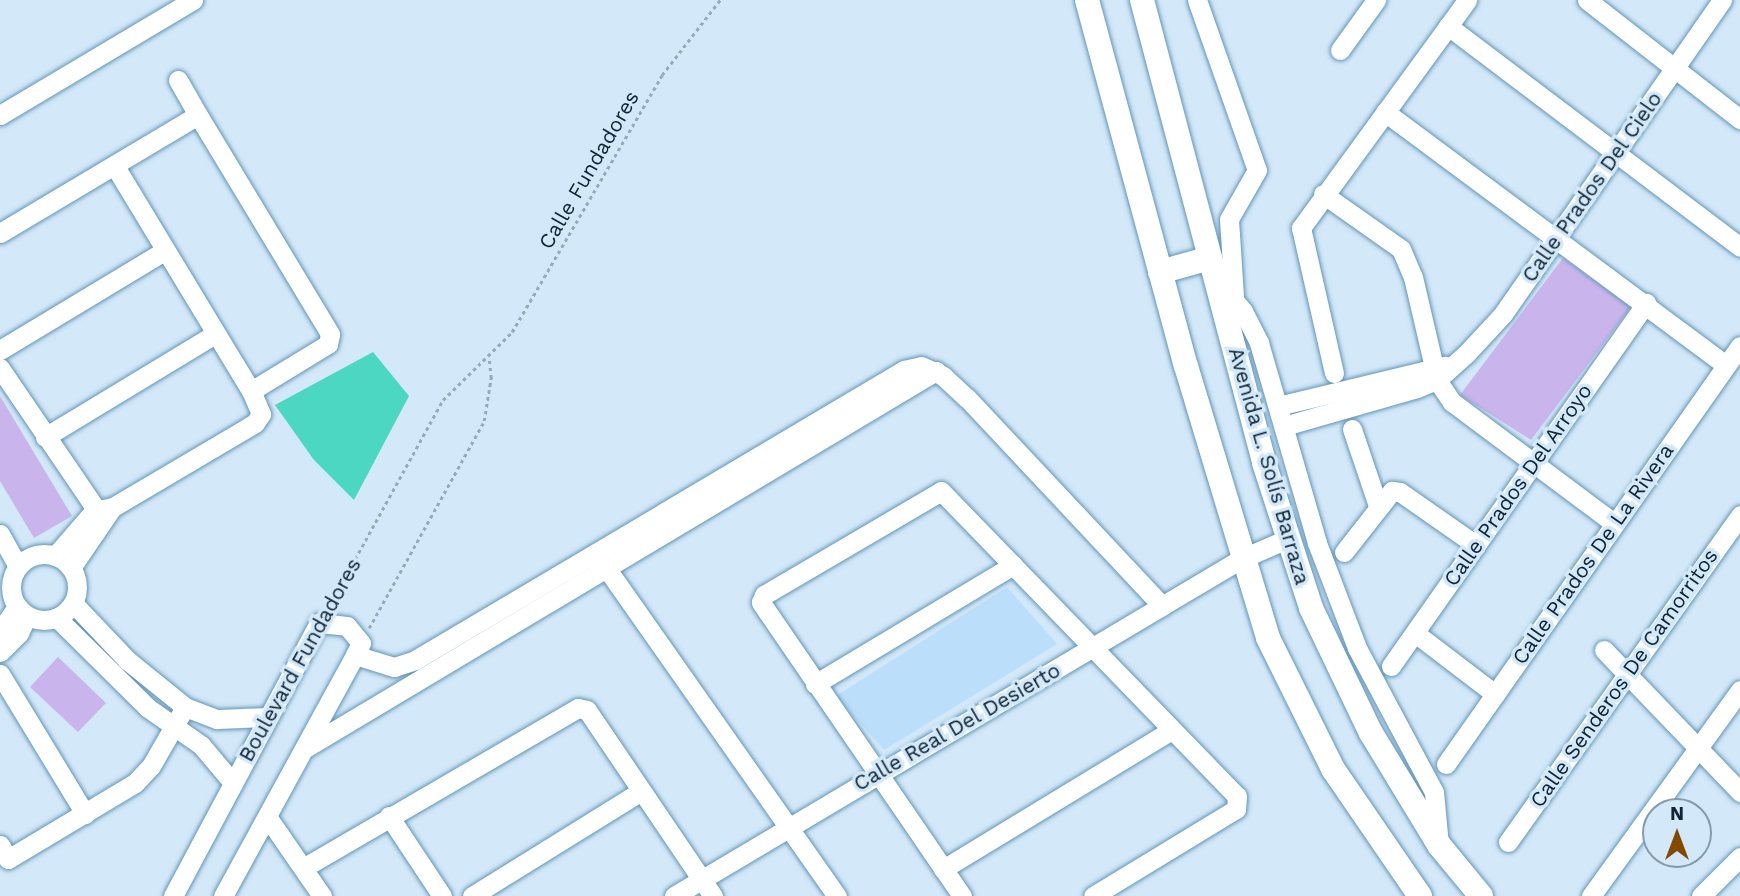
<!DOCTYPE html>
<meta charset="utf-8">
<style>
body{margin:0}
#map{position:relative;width:1740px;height:896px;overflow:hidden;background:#d3e8f8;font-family:"Work Sans",sans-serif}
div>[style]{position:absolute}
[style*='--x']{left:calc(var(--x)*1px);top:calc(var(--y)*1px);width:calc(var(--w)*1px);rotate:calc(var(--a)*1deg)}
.built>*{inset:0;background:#bbdefa}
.green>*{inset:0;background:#c9b5ec}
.water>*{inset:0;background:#4bd7c1}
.path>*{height:2.5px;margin-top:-1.25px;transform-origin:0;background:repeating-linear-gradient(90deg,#95aaba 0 3.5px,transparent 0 7px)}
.roads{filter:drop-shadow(0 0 2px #6195ba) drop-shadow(0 0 2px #6195ba)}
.minor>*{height:19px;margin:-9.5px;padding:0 9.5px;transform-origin:9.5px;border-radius:9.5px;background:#fff}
.minor>.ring{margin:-9.5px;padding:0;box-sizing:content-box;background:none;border:19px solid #fff;border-radius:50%}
.major>*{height:24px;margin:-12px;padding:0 12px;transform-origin:12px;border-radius:12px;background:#fff}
span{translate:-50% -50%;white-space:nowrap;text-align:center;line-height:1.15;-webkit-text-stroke:7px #d3e8f8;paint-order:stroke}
.street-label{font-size:21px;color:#0f2534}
.north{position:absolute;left:1642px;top:798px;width:70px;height:70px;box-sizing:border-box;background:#d3e8f8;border:2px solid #859aaa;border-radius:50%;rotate:0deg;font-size:19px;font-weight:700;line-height:28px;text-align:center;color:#0f2534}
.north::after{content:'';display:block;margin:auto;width:24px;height:32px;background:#844901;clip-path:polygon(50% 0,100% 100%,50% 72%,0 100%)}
</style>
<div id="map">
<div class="built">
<i style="clip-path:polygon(1007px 587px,1057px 644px,884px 750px,836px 696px)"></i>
</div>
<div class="green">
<i style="clip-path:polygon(1563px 258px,1631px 307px,1531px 440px,1460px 395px)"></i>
<i style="clip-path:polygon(0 396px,72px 516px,34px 538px,0 481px)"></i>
<i style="clip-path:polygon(58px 657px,106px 703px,78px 732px,30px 687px)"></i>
</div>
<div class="water">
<i style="clip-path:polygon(373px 352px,409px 396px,354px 500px,314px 460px,275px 405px)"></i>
</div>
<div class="path">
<i style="--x:328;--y:608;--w:238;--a:-61.1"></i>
<i style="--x:443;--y:400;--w:97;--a:-44.6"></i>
<i style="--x:512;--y:332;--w:298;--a:-59.7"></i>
<i style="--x:662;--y:75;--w:95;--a:-52.3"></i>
<i style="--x:369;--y:628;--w:237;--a:-60.9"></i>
<i style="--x:484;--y:421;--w:44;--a:-80.8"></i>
<i style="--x:491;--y:378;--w:19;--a:-96"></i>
</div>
<div class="roads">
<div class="minor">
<i style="--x:1197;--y:0;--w:180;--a:70.6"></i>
<i style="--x:1257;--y:170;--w:56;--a:119.7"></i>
<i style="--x:1229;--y:219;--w:78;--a:86.3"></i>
<i style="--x:1587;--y:0;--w:194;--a:37.9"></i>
<i style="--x:1448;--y:26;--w:366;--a:37.1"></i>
<i style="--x:1340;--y:50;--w:62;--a:-54.2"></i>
<i style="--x:178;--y:80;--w:40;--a:60.3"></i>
<i style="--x:1385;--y:112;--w:425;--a:36.6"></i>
<i style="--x:0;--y:115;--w:225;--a:-30.8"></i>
<i style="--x:1323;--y:194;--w:95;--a:35.2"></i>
<i style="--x:1401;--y:249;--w:30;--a:67"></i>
<i style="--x:1413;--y:277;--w:106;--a:76.9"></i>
<i style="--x:1437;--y:380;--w:27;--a:56"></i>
<i style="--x:1452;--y:402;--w:202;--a:36.8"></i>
<i style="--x:0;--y:233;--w:230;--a:-30.8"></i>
<i style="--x:198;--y:115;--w:256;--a:58.9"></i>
<i style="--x:330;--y:334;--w:10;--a:101"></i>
<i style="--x:328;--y:344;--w:90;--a:148.6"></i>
<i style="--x:1216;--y:279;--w:42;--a:49.8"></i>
<i style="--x:1243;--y:311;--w:36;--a:63"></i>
<i style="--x:1259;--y:343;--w:208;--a:73.8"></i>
<i style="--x:1317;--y:543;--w:112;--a:69.1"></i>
<i style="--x:1357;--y:648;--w:163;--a:61.9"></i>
<i style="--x:1434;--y:792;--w:53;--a:84.6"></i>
<i style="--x:0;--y:350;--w:192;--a:-31.1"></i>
<i style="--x:0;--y:368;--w:181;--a:55.8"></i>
<i style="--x:1334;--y:373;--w:149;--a:-102.8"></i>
<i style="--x:1301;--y:228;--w:282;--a:-53.9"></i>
<i style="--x:1278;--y:406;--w:172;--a:-13.5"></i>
<i style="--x:1284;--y:426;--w:138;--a:-15.9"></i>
<i style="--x:1417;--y:388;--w:22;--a:-22"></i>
<i style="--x:1437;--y:380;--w:39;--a:-42"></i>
<i style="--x:1466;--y:354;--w:54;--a:-47.2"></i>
<i style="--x:1503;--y:314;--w:383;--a:-55.1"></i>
<i style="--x:1352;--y:429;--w:81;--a:71.3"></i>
<i style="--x:45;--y:437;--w:199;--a:-31.2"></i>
<i style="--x:0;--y:534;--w:37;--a:61"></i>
<i style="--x:1344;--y:552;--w:78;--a:-51.8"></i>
<i style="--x:1392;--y:491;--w:8;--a:7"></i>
<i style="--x:1400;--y:492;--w:93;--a:34.9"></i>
<i class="ring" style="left:11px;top:554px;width:47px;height:47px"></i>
<i style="--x:55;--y:556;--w:60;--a:-49.1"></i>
<i style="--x:94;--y:511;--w:19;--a:-12"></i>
<i style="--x:113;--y:507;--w:165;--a:-30.6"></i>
<i style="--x:255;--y:423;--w:11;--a:-56"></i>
<i style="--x:261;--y:414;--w:25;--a:-113"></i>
<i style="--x:251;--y:391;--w:263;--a:-121.2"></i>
<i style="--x:600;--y:559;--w:412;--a:54.9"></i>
<i style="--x:71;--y:568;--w:73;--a:-55.7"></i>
<i style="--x:73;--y:603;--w:79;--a:46.5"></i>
<i style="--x:127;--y:660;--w:75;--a:39"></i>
<i style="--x:185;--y:707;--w:34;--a:21"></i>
<i style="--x:217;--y:719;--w:51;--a:-2.2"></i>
<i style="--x:57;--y:618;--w:128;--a:44.7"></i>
<i style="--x:148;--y:708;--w:65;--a:34.9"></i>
<i style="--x:201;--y:745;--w:50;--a:49.9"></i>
<i style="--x:0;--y:631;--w:29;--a:-55"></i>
<i style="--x:1415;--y:633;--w:101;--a:37.3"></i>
<i style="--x:1604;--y:650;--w:197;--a:46.2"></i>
<i style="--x:0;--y:652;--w:27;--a:-45"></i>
<i style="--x:19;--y:633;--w:19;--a:-65"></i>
<i style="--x:355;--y:655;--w:41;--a:17.1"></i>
<i style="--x:394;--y:667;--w:22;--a:-18"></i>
<i style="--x:415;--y:660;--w:569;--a:-30.67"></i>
<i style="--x:904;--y:370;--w:17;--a:-13"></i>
<i style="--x:921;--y:366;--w:24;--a:24"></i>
<i style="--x:943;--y:376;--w:33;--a:43"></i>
<i style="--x:967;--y:398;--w:285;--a:46.8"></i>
<i style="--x:1391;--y:666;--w:444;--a:-54.9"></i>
<i style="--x:0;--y:674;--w:164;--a:58.7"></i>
<i style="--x:815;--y:684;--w:231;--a:-31"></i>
<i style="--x:307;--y:747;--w:733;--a:-30.87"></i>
<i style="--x:1446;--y:764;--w:511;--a:-54.88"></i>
<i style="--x:389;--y:816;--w:96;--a:56.5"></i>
<i style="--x:268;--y:818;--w:95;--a:55.3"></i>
<i style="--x:1508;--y:842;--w:401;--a:-54.6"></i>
<i style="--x:0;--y:845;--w:16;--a:60"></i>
<i style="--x:8;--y:859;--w:148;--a:-30.9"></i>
<i style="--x:135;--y:783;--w:23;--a:-47"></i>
<i style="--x:151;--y:766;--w:68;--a:-60"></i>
<i style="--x:303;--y:868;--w:318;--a:-30.2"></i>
<i style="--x:578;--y:708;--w:9;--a:13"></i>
<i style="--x:587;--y:710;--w:225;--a:55.9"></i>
<i style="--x:943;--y:869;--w:266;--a:-31.3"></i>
<i style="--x:173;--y:896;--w:310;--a:-61.9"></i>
<i style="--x:319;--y:623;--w:28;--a:6"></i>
<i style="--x:347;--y:626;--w:22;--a:51"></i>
<i style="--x:361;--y:643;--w:13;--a:117"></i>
<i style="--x:355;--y:655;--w:275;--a:118.7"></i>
<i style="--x:472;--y:896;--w:198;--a:-31.8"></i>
<i style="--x:674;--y:896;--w:660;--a:-30.73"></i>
<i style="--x:1241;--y:559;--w:50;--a:-23.5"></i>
<i style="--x:962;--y:896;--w:356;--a:-124.4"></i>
<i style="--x:761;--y:602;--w:8;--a:-67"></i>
<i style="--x:764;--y:595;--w:205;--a:-30.4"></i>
<i style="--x:941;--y:491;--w:425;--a:45.9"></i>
<i style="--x:1237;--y:796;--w:13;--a:94"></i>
<i style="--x:1236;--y:809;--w:167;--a:148.7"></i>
<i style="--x:1591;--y:896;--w:254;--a:-54.1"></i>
<i style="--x:1701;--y:896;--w:55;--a:-45"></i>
</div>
<div class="major">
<i style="--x:1087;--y:0;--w:379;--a:74.9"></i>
<i style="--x:1186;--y:366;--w:284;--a:73.2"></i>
<i style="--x:1268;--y:638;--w:146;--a:63.6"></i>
<i style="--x:1333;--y:769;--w:154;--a:55.6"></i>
<i style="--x:1142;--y:0;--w:479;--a:75.2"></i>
<i style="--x:1264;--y:463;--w:152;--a:72"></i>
<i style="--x:1311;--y:608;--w:139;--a:64.4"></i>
<i style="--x:1371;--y:733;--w:131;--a:58.7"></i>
<i style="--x:1439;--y:845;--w:66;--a:50.5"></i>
<i style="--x:1160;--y:272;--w:52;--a:-15.6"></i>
</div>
</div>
<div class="street-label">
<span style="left:589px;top:170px;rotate:-60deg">Calle Fundadores</span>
<span style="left:1592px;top:187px;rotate:-55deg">Calle Prados Del Cielo</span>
<span style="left:1269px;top:466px;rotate:74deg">Avenida L. Solís Barraza</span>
<span style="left:1518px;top:485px;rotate:-55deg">Calle Prados Del Arroyo</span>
<span style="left:1593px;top:554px;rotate:-55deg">Calle Prados De La Rivera</span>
<span style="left:300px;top:660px;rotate:-61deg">Boulevard Fundadores</span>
<span style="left:1624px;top:678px;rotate:-55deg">Calle Senderos De Camorritos</span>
<span style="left:957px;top:727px;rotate:-30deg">Calle Real Del Desierto</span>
</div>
<div class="north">N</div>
</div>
